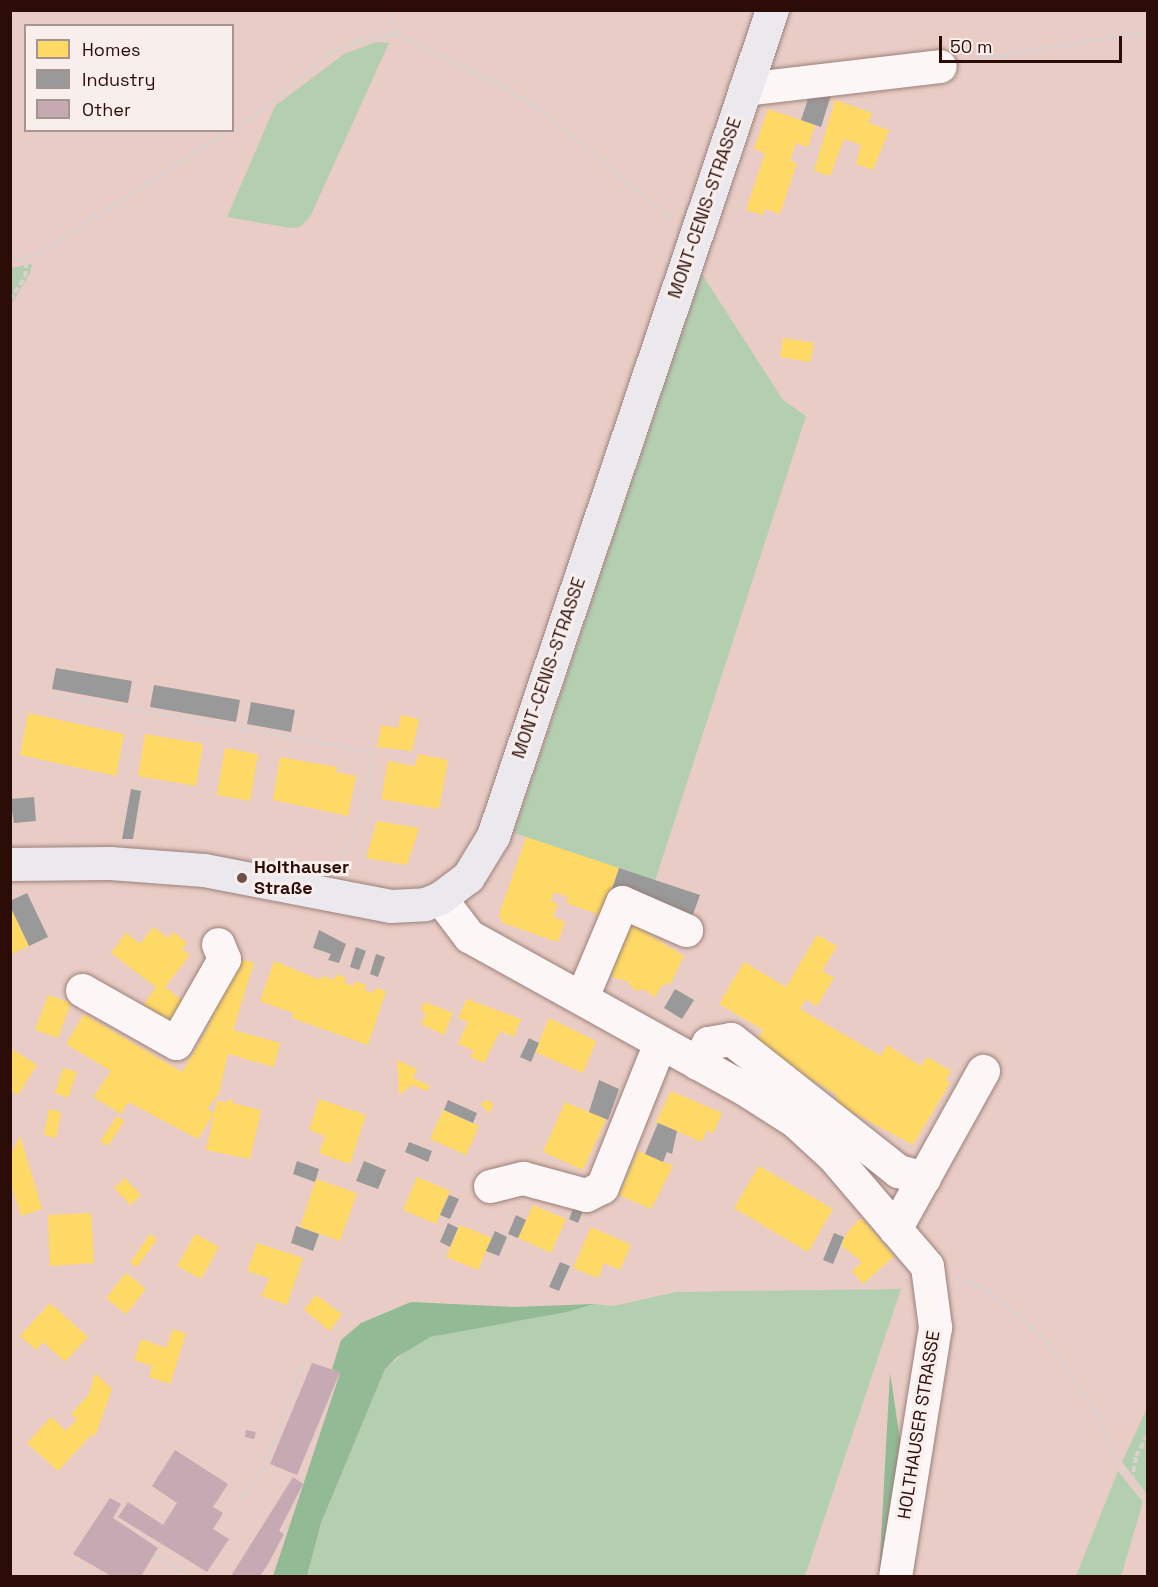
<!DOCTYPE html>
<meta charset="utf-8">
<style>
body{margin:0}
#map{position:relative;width:1158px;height:1587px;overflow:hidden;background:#e9ccc5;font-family:"Space Grotesk",sans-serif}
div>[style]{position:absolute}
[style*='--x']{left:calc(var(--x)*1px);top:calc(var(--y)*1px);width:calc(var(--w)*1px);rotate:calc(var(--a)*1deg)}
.green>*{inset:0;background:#b4cfb0}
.forest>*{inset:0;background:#91ba95}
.homes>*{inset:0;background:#ffd966}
.industry>*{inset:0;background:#999}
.building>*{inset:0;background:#c5a9b3}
.path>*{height:4px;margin-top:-2px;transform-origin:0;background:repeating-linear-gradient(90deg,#dad0ce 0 6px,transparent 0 9px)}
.roads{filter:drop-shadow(0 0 2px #9b807a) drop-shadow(0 0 2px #9b807a)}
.minor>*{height:33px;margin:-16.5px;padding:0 16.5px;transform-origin:16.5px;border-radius:16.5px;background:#fcf7f6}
.major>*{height:33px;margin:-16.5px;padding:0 16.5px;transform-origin:16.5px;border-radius:16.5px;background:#ebe8ee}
.dots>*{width:16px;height:16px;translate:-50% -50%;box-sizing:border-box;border:3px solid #f8efed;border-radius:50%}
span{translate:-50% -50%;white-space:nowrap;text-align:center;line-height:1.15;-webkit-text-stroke:6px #f8efed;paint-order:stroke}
.street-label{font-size:18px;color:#2c0c07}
.poi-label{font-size:18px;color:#2c0c07;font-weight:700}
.left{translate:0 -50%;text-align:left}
.frame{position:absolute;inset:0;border:12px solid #2c0c07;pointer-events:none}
.legend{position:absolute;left:24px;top:24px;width:210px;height:108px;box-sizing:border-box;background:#f8efed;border:2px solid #a69491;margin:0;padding:8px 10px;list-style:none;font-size:18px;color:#2c0c07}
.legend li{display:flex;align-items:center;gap:12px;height:30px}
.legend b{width:30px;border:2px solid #a69491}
.scale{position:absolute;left:939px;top:36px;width:183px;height:27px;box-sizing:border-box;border:3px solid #2c0c07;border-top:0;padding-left:8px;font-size:18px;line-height:21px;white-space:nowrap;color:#2c0c07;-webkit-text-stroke:4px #f8efed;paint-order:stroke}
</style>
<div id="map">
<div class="green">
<i style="clip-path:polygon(376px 42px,389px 43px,310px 217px,300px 227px,291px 228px,227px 217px,275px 106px,344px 54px)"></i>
<i style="clip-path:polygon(32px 264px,30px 273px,11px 305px,11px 268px)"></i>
<i style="clip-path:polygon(702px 274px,783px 400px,806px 416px,655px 881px,514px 833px)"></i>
<i style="clip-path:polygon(901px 1289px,805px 1576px,307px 1576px,321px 1523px,385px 1369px,411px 1347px,430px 1337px,567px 1312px,594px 1304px,613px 1306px,676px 1292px)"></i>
<i style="clip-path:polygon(1147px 1408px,1148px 1494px,1147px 1494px,1122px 1462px)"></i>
<i style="clip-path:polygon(1118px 1471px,1143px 1502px,1121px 1576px,1076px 1576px)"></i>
</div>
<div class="forest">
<i style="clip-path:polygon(411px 1302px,514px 1307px,594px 1304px,567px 1312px,430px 1337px,397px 1357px,385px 1369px,321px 1523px,307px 1576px,273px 1576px,340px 1373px,332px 1369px,341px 1340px,361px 1323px)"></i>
<i style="clip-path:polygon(890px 1373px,901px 1446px,879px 1576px)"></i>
</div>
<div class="homes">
<i style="clip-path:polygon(835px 100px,872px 113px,868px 123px,889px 130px,873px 170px,856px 164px,861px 145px,844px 139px,830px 176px,814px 171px)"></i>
<i style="clip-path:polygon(768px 109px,815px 125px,808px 147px,796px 143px,790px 161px,797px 163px,780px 214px,765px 209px,763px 215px,746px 210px,765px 153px,754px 149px)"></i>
<i style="clip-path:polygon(783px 338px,814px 343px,810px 362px,780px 357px)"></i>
<i style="clip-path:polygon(28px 713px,124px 734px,116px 776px,20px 755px)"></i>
<i style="clip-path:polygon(401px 715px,419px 719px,412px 751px,377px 747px,381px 725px,398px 728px)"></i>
<i style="clip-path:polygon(145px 734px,203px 744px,196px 786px,138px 776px)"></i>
<i style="clip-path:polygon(225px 748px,258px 754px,250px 801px,217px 795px)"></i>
<i style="clip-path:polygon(418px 754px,448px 760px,439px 809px,381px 799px,388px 761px,415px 766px)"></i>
<i style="clip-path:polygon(280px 757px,337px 767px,336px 772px,356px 776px,348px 816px,273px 800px)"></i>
<i style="clip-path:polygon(377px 821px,419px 828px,407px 865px,366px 858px)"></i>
<i style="clip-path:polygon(526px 837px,619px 868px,603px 916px,566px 903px,568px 897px,554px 892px,551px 901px,558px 904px,553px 917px,565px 922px,558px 942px,503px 923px,499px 915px)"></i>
<i style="clip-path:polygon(10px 906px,29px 946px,10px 955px)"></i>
<i style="clip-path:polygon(627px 921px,684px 956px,671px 983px,662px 985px,655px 997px,643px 989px,635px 991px,627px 981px,613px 978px,612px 970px,601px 964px)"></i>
<i style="clip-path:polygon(153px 927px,168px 938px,173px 932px,187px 943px,182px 949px,190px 955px,165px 987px,186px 1003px,171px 1024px,144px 1004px,156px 987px,111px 953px,126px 933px,140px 944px)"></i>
<i style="clip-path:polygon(817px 935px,837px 946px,822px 971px,834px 978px,817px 1006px,806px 999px,800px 1009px,881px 1056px,887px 1045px,921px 1066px,927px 1057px,951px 1071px,946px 1080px,950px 1083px,913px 1145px,833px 1102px,837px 1095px,754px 1045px,763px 1030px,719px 1004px,744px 962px,786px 987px)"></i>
<i style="clip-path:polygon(236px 958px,254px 963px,233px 1030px,280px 1043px,274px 1067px,228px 1054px,219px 1093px,207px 1109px,214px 1113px,217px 1100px,227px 1103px,228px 1099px,233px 1100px,232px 1103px,261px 1110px,250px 1159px,206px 1150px,214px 1113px,198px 1139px,128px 1102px,121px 1114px,93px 1097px,111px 1071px,66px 1044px,84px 1014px,182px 1072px,208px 1028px,222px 983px)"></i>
<i style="clip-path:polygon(274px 961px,320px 980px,323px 976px,334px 980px,336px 974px,346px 978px,344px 983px,354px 986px,355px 981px,366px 985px,364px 990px,373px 993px,375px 988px,386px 991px,368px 1045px,292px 1018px,293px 1013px,260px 1001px)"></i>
<i style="clip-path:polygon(48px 995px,71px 1003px,58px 1038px,35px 1030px)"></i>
<i style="clip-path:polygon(467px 999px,521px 1019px,514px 1037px,500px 1031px,484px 1063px,470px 1057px,473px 1050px,458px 1044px,468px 1022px,458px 1018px)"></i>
<i style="clip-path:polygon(424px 1002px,453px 1013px,444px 1035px,421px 1024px,426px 1013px,421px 1010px)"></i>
<i style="clip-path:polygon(549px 1018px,596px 1041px,583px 1073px,535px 1052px)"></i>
<i style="clip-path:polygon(10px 1048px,37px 1065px,18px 1095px,10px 1090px)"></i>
<i style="clip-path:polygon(397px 1060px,417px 1069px,413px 1078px,430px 1086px,427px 1091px,412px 1085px,399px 1095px)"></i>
<i style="clip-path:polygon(63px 1068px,77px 1072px,68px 1098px,55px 1093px)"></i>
<i style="clip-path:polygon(671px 1091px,722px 1113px,713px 1134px,707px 1130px,702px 1142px,656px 1122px)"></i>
<i style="clip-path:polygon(319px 1099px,366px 1115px,350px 1164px,319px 1153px,325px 1136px,309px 1130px)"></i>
<i style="clip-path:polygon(487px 1100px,492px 1103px,493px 1108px,488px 1113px,481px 1104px)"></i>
<i style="clip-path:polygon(565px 1102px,606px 1119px,583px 1170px,543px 1152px)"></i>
<i style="clip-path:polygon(49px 1109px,61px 1112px,56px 1138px,44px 1135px)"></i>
<i style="clip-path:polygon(443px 1110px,479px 1126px,466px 1155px,430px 1139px)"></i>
<i style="clip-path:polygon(117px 1116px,124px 1121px,108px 1146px,100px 1141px)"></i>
<i style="clip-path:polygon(20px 1136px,42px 1209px,21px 1216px,10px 1181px,10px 1156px)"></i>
<i style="clip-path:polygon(638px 1151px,673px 1166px,651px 1209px,619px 1195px)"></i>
<i style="clip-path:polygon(759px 1166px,833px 1209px,808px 1252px,734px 1208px)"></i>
<i style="clip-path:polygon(417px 1177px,450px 1191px,436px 1224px,403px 1210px)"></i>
<i style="clip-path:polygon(125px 1178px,141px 1195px,130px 1205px,114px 1188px)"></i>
<i style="clip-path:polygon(316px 1179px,357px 1193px,340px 1241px,300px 1227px)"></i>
<i style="clip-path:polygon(533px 1205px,566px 1219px,551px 1253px,518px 1238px)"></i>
<i style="clip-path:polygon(91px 1213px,94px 1263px,50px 1266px,48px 1215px)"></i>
<i style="clip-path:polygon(861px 1218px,894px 1256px,863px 1284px,852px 1271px,862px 1262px,841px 1245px,848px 1231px)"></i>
<i style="clip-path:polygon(460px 1225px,492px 1238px,478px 1270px,446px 1257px)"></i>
<i style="clip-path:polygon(591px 1227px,631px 1245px,620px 1270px,604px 1263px,598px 1278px,573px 1268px)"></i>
<i style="clip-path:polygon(150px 1234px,157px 1239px,137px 1267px,130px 1263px)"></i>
<i style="clip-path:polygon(195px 1234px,219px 1247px,201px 1279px,177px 1266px)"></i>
<i style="clip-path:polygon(257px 1243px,303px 1258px,287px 1305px,259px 1295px,263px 1294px,269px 1278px,247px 1271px)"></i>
<i style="clip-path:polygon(126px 1273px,146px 1289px,126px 1314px,106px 1298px)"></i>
<i style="clip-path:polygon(316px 1295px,342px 1314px,330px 1331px,304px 1310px)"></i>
<i style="clip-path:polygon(50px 1303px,88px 1337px,65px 1362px,43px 1342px,36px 1350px,20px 1336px)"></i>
<i style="clip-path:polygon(173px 1329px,186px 1334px,170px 1384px,149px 1377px,152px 1366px,134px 1360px,141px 1339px,166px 1348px)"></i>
<i style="clip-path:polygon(95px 1373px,112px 1389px,95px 1436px,92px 1434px,58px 1471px,27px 1443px,51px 1417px,66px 1431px,77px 1419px,71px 1414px,89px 1394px)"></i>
</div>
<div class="industry">
<i style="clip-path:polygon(811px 90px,832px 92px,821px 127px,801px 120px)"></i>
<i style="clip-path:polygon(56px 668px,132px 681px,128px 703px,52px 689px)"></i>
<i style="clip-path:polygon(154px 685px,240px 700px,236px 722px,150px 707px)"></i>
<i style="clip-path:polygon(251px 702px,295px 710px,291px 732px,247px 724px)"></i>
<i style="clip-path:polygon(131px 789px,141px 791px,133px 839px,122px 839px)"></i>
<i style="clip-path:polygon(34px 797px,36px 821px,14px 823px,10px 799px)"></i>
<i style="clip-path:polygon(619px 868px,700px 895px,692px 917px,612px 889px)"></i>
<i style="clip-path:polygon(27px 893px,48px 937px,29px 946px,10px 906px,10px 901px)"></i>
<i style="clip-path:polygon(319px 930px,346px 944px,339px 963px,328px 960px,331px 954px,313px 948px)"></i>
<i style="clip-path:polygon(356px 947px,366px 951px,359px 970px,350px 967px)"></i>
<i style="clip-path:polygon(376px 954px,385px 957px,378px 977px,370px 974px)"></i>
<i style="clip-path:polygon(675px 989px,694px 1000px,682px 1019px,664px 1008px)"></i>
<i style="clip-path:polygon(529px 1038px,539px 1043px,531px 1062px,520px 1057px)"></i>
<i style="clip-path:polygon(599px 1080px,619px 1089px,608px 1120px,589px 1112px)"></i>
<i style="clip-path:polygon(448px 1100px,477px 1113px,473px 1123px,444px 1110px)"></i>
<i style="clip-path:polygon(658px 1123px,677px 1131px,672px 1154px,667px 1152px,663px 1162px,645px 1154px)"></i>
<i style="clip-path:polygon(409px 1142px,432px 1151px,428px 1162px,405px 1152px)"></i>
<i style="clip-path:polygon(297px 1161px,319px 1169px,315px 1182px,293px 1174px)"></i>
<i style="clip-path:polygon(364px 1161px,386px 1170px,378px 1189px,356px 1181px)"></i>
<i style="clip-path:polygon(449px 1195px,459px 1199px,450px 1219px,440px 1215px)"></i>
<i style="clip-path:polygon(576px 1202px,585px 1206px,578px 1223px,569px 1219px)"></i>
<i style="clip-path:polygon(516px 1215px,526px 1220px,518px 1238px,508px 1234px)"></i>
<i style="clip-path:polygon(448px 1223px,458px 1228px,450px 1247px,440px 1242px)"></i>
<i style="clip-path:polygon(296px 1226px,319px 1234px,313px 1251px,291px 1243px)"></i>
<i style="clip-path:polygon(495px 1231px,507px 1237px,499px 1256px,486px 1251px)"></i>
<i style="clip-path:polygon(834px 1233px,844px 1237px,833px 1264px,823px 1260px)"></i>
<i style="clip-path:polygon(560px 1262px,570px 1266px,559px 1291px,549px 1287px)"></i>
</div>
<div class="building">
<i style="clip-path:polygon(312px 1363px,340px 1372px,297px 1475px,270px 1464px)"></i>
<i style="clip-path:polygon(246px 1430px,256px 1432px,254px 1439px,245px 1437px)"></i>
<i style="clip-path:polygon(175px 1450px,228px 1484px,213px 1507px,223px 1513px,213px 1529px,229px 1539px,207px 1572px,118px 1517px,128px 1502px,163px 1525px,177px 1503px,152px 1486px)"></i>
<i style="clip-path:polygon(293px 1477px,303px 1484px,279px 1531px,284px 1534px,268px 1564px,260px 1576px,231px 1576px)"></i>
<i style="clip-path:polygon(110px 1498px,121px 1504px,113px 1518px,158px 1548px,141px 1576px,111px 1576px,73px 1554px)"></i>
</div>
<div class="path">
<i style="--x:389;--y:10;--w:25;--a:72"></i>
<i style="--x:397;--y:34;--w:119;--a:26.4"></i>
<i style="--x:504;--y:87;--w:46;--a:32.7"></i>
<i style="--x:543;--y:112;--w:168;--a:39.9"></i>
<i style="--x:968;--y:61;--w:182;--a:-9.2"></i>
<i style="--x:232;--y:130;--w:38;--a:-33"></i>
<i style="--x:264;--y:109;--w:84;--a:-40.7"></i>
<i style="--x:328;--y:54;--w:30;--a:-23"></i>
<i style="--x:356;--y:42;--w:42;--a:-11"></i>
<i style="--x:10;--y:262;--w:29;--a:-16"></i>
<i style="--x:38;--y:254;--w:229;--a:-32.7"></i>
<i style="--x:10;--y:300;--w:27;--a:-57"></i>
<i style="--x:25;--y:277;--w:18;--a:-84"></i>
<i style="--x:53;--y:695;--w:326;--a:10.1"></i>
<i style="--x:374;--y:752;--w:65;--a:100.6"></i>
<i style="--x:362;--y:816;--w:56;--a:115.2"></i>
<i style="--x:956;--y:1278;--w:33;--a:21"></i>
<i style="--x:987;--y:1290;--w:60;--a:39.6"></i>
<i style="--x:1033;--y:1328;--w:35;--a:47"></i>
<i style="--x:1057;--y:1354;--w:70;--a:56.1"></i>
<i style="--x:1096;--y:1412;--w:54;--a:67.2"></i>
<i style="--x:1117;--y:1462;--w:50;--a:51.5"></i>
<i style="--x:1132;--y:1481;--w:25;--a:-81"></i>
<i style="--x:1136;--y:1456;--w:25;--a:-61"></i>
<i style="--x:240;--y:1500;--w:38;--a:-53"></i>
<i style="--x:263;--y:1470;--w:117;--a:-68.9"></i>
<i style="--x:154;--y:1555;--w:40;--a:32"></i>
<i style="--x:75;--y:1576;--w:17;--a:-59"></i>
</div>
<div class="roads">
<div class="minor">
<i style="--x:745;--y:89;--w:196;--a:-6.7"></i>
<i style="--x:440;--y:898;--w:48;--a:52.7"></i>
<i style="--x:469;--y:936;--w:316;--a:29"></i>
<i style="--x:745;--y:1089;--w:59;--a:32.6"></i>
<i style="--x:795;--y:1121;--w:53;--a:42.7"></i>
<i style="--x:834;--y:1157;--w:143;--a:49.5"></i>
<i style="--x:927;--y:1266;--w:62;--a:82.5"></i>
<i style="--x:935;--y:1327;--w:252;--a:99.1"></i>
<i style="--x:82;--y:990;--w:108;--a:29.4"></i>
<i style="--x:176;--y:1043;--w:97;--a:-60.3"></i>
<i style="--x:224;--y:959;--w:16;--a:-112"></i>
<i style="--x:582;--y:997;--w:103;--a:-67.2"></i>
<i style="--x:622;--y:902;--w:70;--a:23.6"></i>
<i style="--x:697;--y:1063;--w:23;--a:-61"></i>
<i style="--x:708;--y:1043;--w:23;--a:-10"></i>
<i style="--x:731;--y:1039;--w:213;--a:38.3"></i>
<i style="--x:898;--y:1171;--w:27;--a:15"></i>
<i style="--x:490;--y:1186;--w:34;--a:-14"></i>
<i style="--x:523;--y:1178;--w:65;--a:15.1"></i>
<i style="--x:586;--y:1195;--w:18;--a:-27"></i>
<i style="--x:602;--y:1187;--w:155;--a:-68.1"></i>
<i style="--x:895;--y:1229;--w:181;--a:-60.9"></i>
</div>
<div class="major">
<i style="--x:10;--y:864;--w:100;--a:-0.6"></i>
<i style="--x:110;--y:863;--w:94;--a:4.3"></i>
<i style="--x:204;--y:870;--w:190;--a:10.9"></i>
<i style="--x:391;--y:906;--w:34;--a:-3"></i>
<i style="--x:425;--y:904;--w:16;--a:-22"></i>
<i style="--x:440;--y:898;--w:35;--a:-37"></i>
<i style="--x:468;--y:877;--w:48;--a:-58.6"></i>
<i style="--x:493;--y:836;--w:872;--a:-71.34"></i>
</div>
</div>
<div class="dots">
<i style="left:242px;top:878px;background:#6e4f4a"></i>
</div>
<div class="street-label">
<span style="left:705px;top:208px;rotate:-71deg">MONT-CENIS-STRASSE</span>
<span style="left:549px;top:668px;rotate:-71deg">MONT-CENIS-STRASSE</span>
<span style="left:919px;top:1425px;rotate:-81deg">HOLTHAUSER STRASSE</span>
</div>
<div class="poi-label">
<span class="left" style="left:254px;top:878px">Holthauser<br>Straße</span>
</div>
<div class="frame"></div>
<ul class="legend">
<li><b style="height:16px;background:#ffd966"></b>Homes</li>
<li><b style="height:16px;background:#999"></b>Industry</li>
<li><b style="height:16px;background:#c5a9b3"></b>Other</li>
</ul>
<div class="scale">50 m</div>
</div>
